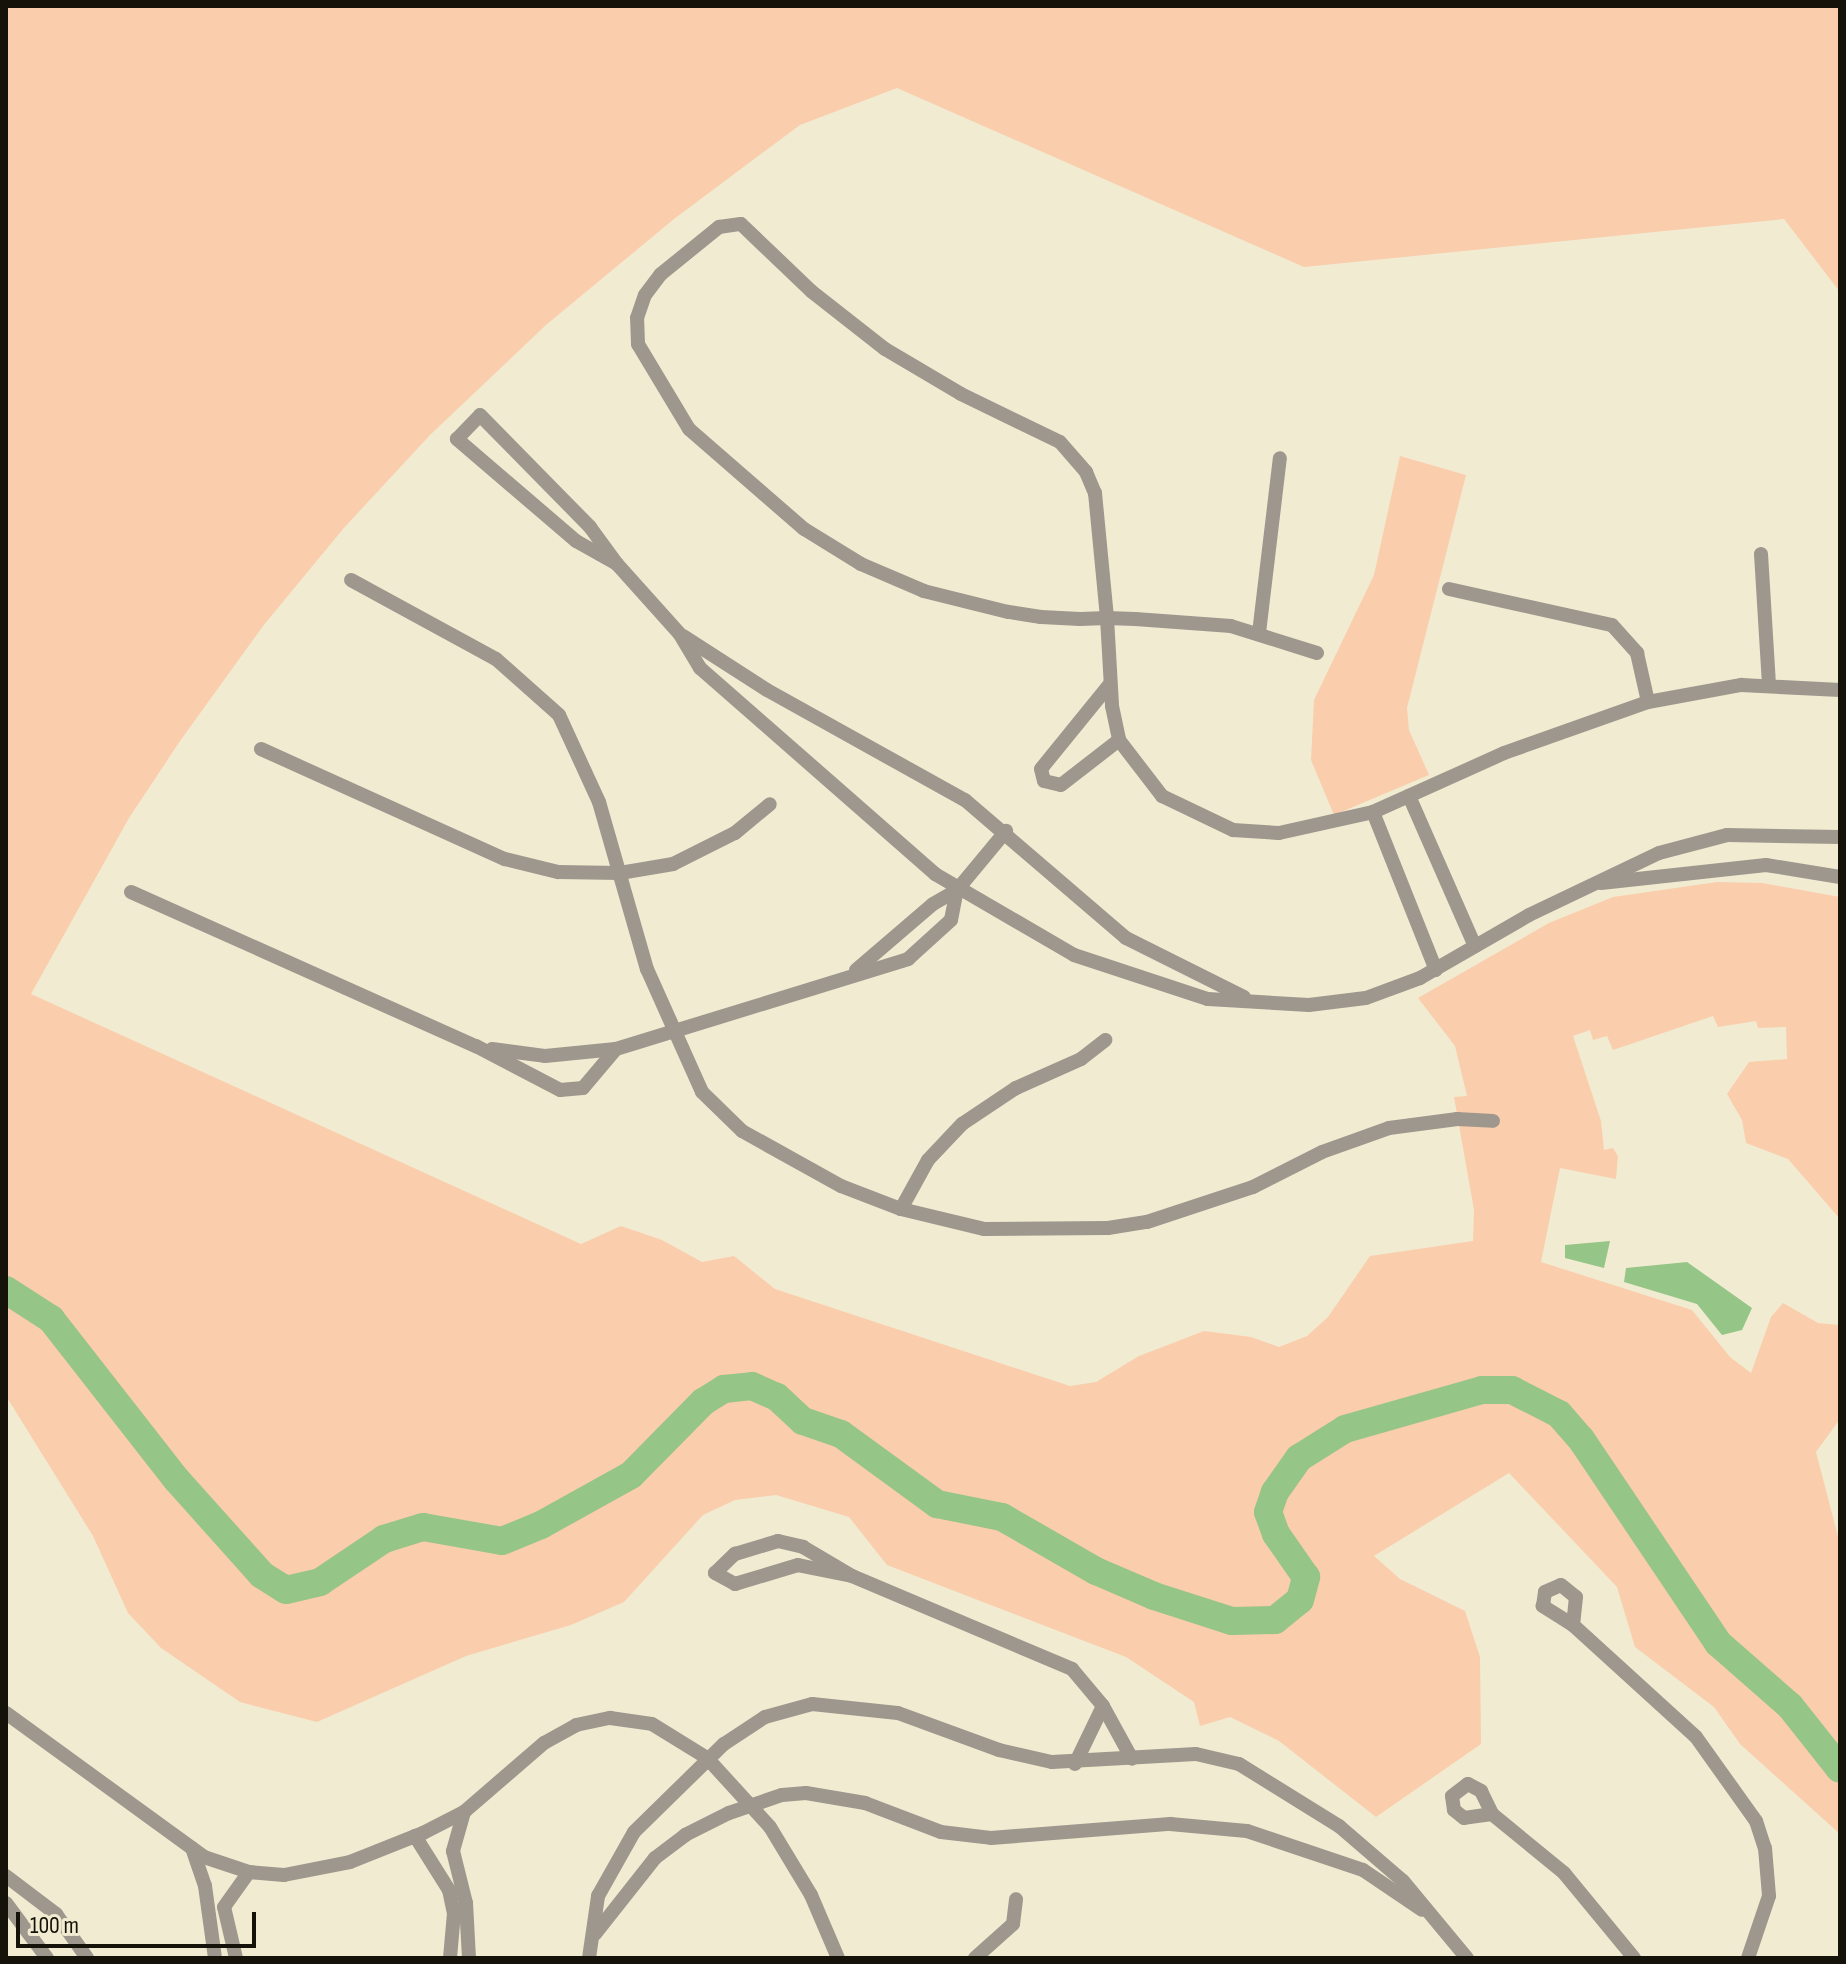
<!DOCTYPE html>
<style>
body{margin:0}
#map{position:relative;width:1846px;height:1964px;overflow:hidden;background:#f1ecd1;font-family:"Sofia Sans Condensed",sans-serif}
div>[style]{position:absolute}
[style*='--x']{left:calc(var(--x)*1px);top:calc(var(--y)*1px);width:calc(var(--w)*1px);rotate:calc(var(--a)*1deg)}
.green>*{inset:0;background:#facdad}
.water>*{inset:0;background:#95c587}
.river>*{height:28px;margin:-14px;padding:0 14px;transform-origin:14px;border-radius:14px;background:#95c587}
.minor>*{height:14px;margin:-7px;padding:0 7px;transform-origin:7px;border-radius:7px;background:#9e978d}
span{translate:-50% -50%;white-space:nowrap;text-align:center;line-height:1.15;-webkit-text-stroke:8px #f1ecd1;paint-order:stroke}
.frame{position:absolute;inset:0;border:8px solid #151309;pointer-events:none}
.scale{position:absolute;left:16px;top:1912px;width:240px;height:36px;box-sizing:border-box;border:4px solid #151309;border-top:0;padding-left:10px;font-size:24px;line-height:28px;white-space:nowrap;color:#151309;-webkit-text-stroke:6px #f1ecd1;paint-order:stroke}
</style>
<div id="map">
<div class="green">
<i style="clip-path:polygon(6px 6px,1840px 6px,1840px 292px,1784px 219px,1304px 267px,897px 88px,800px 125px,674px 219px,546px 325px,430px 435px,343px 529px,263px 626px,180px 741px,129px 818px,31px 994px,581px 1244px,621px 1226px,662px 1240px,702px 1262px,734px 1256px,775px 1289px,1070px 1386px,1096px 1382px,1139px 1356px,1204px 1331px,1251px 1337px,1279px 1347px,1307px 1336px,1328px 1317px,1370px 1256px,1473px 1241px,1474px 1210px,1454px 1097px,1467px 1096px,1455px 1046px,1418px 998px,1549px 923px,1613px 897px,1717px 882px,1762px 883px,1840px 897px,1840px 1219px,1788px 1159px,1746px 1143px,1742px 1120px,1727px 1094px,1749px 1062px,1787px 1059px,1786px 1027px,1758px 1028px,1756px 1021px,1718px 1027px,1713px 1016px,1613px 1050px,1607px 1036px,1593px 1040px,1590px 1030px,1573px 1036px,1601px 1121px,1604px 1150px,1613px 1148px,1618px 1156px,1616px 1179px,1560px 1168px,1541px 1262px,1692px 1310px,1730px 1357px,1751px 1373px,1771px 1317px,1783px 1303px,1818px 1323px,1840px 1325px,1840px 1419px,1816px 1452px,1840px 1544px,1840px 1834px,1740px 1744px,1714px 1707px,1635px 1647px,1617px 1587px,1509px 1473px,1374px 1556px,1400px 1579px,1465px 1611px,1480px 1657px,1481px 1744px,1376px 1817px,1279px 1741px,1230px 1717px,1200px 1726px,1194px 1702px,1126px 1657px,887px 1565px,849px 1517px,776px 1495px,735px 1500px,703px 1515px,624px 1602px,571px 1625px,466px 1656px,317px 1722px,240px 1702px,161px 1648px,128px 1613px,93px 1536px,6px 1396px)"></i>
<i style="clip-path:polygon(1400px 456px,1466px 475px,1407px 708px,1409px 730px,1429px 775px,1334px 815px,1311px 760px,1314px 700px,1374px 575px)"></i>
</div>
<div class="water">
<i style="clip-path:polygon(1610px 1241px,1604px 1268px,1565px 1258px,1565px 1245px)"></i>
<i style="clip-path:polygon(1687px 1262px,1752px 1308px,1742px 1330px,1722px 1335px,1697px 1304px,1624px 1282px,1626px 1268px)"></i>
</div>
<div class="river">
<i style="--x:6;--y:1290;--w:54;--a:32.8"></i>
<i style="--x:51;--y:1319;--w:204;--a:52"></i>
<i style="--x:177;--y:1480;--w:127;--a:48.2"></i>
<i style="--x:262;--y:1575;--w:28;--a:32"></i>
<i style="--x:286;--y:1590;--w:35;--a:-13"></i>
<i style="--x:320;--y:1582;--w:77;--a:-33.9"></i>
<i style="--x:384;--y:1539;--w:41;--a:-17.1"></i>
<i style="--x:423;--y:1527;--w:80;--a:10"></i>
<i style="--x:502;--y:1541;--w:42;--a:-22.3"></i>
<i style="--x:541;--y:1525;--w:103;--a:-29.1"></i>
<i style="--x:631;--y:1475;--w:103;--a:-45.4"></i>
<i style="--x:703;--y:1402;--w:25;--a:-32"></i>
<i style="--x:724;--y:1389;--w:28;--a:-6"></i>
<i style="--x:752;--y:1386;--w:27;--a:24"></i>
<i style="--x:777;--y:1397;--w:35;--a:43"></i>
<i style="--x:803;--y:1421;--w:40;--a:18.9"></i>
<i style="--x:841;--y:1434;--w:119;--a:36.1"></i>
<i style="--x:937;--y:1504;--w:66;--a:11.3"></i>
<i style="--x:1002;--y:1517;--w:108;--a:29.9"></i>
<i style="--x:1096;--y:1571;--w:63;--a:23.3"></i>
<i style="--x:1154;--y:1596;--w:82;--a:17.8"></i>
<i style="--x:1232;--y:1621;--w:43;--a:-1.3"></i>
<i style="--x:1275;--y:1620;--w:32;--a:-39"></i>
<i style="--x:1300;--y:1600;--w:24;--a:-75"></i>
<i style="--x:1306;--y:1577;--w:52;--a:-124.9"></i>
<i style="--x:1276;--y:1534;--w:23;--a:-110"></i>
<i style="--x:1268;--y:1512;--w:21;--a:-71"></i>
<i style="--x:1275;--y:1492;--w:42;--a:-54.8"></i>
<i style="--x:1299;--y:1458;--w:54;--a:-32.2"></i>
<i style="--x:1345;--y:1429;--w:142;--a:-15.9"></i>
<i style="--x:1482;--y:1390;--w:30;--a:0"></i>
<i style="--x:1512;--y:1390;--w:53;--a:27.1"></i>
<i style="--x:1559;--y:1414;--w:33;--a:49"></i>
<i style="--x:1581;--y:1439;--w:246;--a:56.1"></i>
<i style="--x:1718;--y:1643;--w:96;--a:41.2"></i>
<i style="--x:1790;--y:1706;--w:80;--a:51.6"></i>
</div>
<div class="minor">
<i style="--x:480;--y:415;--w:157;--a:45.5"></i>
<i style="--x:590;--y:527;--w:46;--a:53.9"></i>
<i style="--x:617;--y:564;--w:47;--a:-150.7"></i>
<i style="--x:576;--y:541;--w:157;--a:-139.4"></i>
<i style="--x:457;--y:439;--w:33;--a:-46"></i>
<i style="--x:1761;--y:554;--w:130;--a:86.5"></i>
<i style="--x:617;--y:564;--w:93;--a:48.1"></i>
<i style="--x:679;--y:633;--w:41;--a:59"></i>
<i style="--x:700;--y:668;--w:313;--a:41.2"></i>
<i style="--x:935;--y:874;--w:161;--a:30.2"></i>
<i style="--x:1074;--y:955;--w:141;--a:18.2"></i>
<i style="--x:1208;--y:999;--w:101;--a:3.4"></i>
<i style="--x:1309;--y:1005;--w:57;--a:-7"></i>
<i style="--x:1366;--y:998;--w:58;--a:-20.3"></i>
<i style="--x:1420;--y:978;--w:126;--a:-30"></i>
<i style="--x:1529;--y:915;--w:144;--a:-25.5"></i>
<i style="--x:1659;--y:853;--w:70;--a:-14.8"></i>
<i style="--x:1727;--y:835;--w:113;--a:1"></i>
<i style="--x:351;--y:580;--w:165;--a:28.6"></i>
<i style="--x:496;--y:659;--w:84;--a:41.6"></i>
<i style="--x:559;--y:715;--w:96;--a:65.3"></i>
<i style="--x:599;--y:802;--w:174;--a:74"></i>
<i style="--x:647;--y:969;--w:135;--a:65.9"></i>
<i style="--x:702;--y:1092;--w:56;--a:44.3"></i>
<i style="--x:742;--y:1131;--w:113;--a:29.1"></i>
<i style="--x:841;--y:1186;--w:64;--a:21"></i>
<i style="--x:901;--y:1209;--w:85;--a:13.5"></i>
<i style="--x:984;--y:1229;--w:124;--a:-0.5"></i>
<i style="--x:1108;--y:1228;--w:39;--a:-9"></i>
<i style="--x:1147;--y:1222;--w:112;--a:-18.3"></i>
<i style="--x:1253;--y:1187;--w:77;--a:-26.9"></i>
<i style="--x:1322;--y:1152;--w:71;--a:-19.7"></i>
<i style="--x:1389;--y:1128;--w:69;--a:-7.5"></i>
<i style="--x:1457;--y:1119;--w:36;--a:3"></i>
<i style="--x:1449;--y:589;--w:167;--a:12.5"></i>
<i style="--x:1612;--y:625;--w:38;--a:48"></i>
<i style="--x:1637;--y:653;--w:50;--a:77.3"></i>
<i style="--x:1259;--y:633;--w:176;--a:-83.2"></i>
<i style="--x:683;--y:636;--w:100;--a:32.7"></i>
<i style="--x:767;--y:690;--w:227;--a:29.1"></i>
<i style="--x:965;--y:800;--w:212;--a:40.6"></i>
<i style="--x:1126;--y:938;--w:132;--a:26.6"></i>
<i style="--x:1317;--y:653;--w:90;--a:-162.6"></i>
<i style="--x:1231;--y:626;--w:96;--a:-175.8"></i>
<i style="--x:1135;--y:619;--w:28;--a:-178"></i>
<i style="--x:1107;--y:618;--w:27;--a:178"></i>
<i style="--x:1080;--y:619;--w:39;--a:-177"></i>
<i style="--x:1041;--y:617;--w:33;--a:-171"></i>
<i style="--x:1008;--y:612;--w:87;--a:-166"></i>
<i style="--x:924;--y:591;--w:69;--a:-156.8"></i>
<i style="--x:861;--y:564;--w:67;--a:-148.4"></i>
<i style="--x:804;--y:529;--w:152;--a:-139"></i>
<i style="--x:689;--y:429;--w:99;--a:-121"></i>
<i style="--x:638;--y:344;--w:26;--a:-92"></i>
<i style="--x:637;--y:318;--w:24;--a:-71"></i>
<i style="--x:645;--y:295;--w:26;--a:-53"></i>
<i style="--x:661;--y:274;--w:75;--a:-39"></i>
<i style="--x:719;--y:227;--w:22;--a:-8"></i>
<i style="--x:741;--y:224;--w:97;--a:43.7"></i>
<i style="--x:811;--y:291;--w:94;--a:38.1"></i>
<i style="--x:885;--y:349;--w:88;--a:30.6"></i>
<i style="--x:961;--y:394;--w:110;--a:25.9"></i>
<i style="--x:1060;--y:442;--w:40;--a:49"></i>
<i style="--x:1086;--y:472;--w:23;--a:67"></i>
<i style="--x:1095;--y:493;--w:126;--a:84.5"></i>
<i style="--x:1107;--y:618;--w:88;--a:86.7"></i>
<i style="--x:1112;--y:706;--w:35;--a:78"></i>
<i style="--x:1119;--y:740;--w:71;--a:52.5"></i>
<i style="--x:1162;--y:796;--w:79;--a:25.6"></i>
<i style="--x:1233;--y:830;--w:46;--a:3.7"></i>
<i style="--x:1279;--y:833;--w:96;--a:-12.6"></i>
<i style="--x:1373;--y:812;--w:144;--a:-24.2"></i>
<i style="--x:1504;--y:753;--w:153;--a:-19.5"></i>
<i style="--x:1648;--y:702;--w:95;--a:-10.4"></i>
<i style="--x:1741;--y:685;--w:99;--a:2.9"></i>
<i style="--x:1110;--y:684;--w:109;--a:129.1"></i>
<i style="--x:1041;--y:769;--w:12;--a:76"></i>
<i style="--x:1044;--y:781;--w:17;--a:13"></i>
<i style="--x:1061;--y:785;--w:73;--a:-37.8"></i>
<i style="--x:261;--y:749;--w:268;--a:24.3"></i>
<i style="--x:505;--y:859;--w:55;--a:13.8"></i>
<i style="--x:558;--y:872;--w:62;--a:0.9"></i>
<i style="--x:620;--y:873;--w:54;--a:-9.6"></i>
<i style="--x:673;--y:864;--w:69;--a:-26.6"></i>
<i style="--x:735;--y:833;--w:45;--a:-39.6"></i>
<i style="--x:1409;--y:796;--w:164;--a:66.3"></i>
<i style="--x:1373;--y:812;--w:170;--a:68.3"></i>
<i style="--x:1601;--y:883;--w:166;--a:-6.2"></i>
<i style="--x:1766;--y:865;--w:75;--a:9.2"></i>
<i style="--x:131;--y:892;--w:378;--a:24.1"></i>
<i style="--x:476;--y:1046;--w:95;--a:27.6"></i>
<i style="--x:560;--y:1090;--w:23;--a:-5"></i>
<i style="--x:583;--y:1088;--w:51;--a:-49.8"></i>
<i style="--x:856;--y:970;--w:101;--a:-40.6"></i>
<i style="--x:933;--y:904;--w:28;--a:-30"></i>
<i style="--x:957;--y:890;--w:77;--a:-50.3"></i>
<i style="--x:492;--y:1049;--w:53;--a:7.5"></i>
<i style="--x:545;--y:1056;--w:71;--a:-5.6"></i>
<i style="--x:616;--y:1049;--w:306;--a:-17.1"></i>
<i style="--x:908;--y:959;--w:58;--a:-42.2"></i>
<i style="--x:951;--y:920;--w:31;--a:-79"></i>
<i style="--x:901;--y:1209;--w:56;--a:-61.1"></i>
<i style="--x:928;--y:1160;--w:50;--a:-46.6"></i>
<i style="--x:962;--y:1124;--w:65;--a:-33.7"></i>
<i style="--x:1016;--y:1088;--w:71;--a:-24"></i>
<i style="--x:1081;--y:1059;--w:31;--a:-38"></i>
<i style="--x:778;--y:1541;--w:26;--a:13"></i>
<i style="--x:803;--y:1547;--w:57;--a:30.6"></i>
<i style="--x:852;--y:1576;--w:55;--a:-168.5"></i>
<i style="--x:798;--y:1565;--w:66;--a:163.2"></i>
<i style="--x:735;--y:1584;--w:23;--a:-151"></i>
<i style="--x:715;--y:1573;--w:28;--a:-44"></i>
<i style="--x:735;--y:1554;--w:45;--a:-16.8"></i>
<i style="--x:852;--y:1576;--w:239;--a:22.9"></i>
<i style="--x:1072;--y:1669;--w:48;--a:50"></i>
<i style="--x:1561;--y:1585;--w:19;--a:39"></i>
<i style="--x:1576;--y:1597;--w:28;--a:96"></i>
<i style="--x:1573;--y:1625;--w:36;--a:-148"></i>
<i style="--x:1543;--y:1606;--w:14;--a:-82"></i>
<i style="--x:1545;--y:1592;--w:17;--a:-24"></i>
<i style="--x:1573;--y:1625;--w:166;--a:42.3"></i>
<i style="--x:1696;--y:1737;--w:103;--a:54.5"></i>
<i style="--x:1756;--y:1821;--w:28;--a:72"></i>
<i style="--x:1765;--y:1848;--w:48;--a:85.2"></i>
<i style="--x:1769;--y:1896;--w:65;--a:108.7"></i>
<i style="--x:6;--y:1713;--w:245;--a:36"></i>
<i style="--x:204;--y:1857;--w:47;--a:18.4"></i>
<i style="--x:249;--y:1872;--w:35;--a:5"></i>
<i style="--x:284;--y:1875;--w:67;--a:-11.1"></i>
<i style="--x:350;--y:1862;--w:79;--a:-21.7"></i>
<i style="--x:423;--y:1833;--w:46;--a:-27.1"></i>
<i style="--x:464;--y:1812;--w:106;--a:-40.8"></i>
<i style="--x:544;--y:1743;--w:37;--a:-29"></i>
<i style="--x:576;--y:1725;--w:35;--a:-12"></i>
<i style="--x:610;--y:1718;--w:42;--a:8.1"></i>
<i style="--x:652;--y:1724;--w:65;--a:31.7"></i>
<i style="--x:707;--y:1758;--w:93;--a:47.6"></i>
<i style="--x:770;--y:1827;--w:79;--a:58.9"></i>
<i style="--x:811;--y:1895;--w:69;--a:66.8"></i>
<i style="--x:1075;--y:1764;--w:64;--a:-64.2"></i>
<i style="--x:1103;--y:1706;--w:60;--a:61.3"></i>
<i style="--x:1468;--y:1784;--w:15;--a:28"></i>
<i style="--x:1481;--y:1791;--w:25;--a:64"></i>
<i style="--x:1492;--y:1814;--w:28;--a:172"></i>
<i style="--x:1464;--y:1818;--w:13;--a:-141"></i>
<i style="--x:1454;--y:1810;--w:14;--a:-98"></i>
<i style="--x:1452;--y:1796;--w:20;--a:-37"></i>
<i style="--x:464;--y:1812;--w:41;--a:105.8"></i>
<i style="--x:453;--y:1851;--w:54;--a:76"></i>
<i style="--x:466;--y:1903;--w:55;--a:86.9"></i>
<i style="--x:1492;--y:1814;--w:93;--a:39.3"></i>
<i style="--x:1564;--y:1873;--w:110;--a:50.5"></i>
<i style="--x:415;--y:1836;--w:64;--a:57.8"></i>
<i style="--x:449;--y:1890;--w:24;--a:78"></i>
<i style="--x:454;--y:1913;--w:45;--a:95.1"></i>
<i style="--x:192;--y:1848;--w:40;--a:71.1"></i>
<i style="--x:205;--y:1886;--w:73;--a:82.1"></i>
<i style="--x:6;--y:1876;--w:63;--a:37.2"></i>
<i style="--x:56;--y:1914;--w:54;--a:54.8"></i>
<i style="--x:6;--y:1903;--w:69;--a:53.3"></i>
<i style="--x:595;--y:1934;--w:97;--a:-51.7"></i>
<i style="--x:655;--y:1858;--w:38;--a:-37"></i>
<i style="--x:685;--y:1835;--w:49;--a:-26.6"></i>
<i style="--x:729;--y:1813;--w:56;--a:-18.8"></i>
<i style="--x:782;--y:1795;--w:24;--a:-5"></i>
<i style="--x:806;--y:1793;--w:60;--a:9.6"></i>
<i style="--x:865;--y:1803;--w:81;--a:20.9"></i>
<i style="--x:941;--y:1832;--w:50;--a:6.8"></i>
<i style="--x:991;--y:1838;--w:180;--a:-4.5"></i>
<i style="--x:1170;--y:1824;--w:77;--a:5.2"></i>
<i style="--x:1247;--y:1831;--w:122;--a:18.6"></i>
<i style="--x:1363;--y:1870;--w:71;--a:34.1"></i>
<i style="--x:236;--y:1958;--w:52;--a:-103.2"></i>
<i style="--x:224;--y:1907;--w:43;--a:-54.5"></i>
<i style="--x:589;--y:1958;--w:63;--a:-81.7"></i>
<i style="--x:598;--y:1896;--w:73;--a:-60.6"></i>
<i style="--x:634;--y:1832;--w:126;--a:-44.4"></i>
<i style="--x:724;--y:1744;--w:49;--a:-33.4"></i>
<i style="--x:765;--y:1717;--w:49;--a:-15.5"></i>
<i style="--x:812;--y:1704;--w:86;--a:6"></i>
<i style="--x:898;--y:1713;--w:108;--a:20.1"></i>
<i style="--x:999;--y:1750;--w:54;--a:12.8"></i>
<i style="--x:1052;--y:1762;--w:144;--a:-3.2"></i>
<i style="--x:1196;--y:1754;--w:44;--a:13.1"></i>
<i style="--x:1239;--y:1764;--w:118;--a:31.8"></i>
<i style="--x:1339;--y:1826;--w:84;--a:40.7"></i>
<i style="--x:1403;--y:1881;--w:100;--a:50.3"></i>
<i style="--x:975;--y:1958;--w:51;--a:-41.8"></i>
<i style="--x:1013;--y:1924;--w:25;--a:-83"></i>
</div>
<div class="frame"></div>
<div class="scale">100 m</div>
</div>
